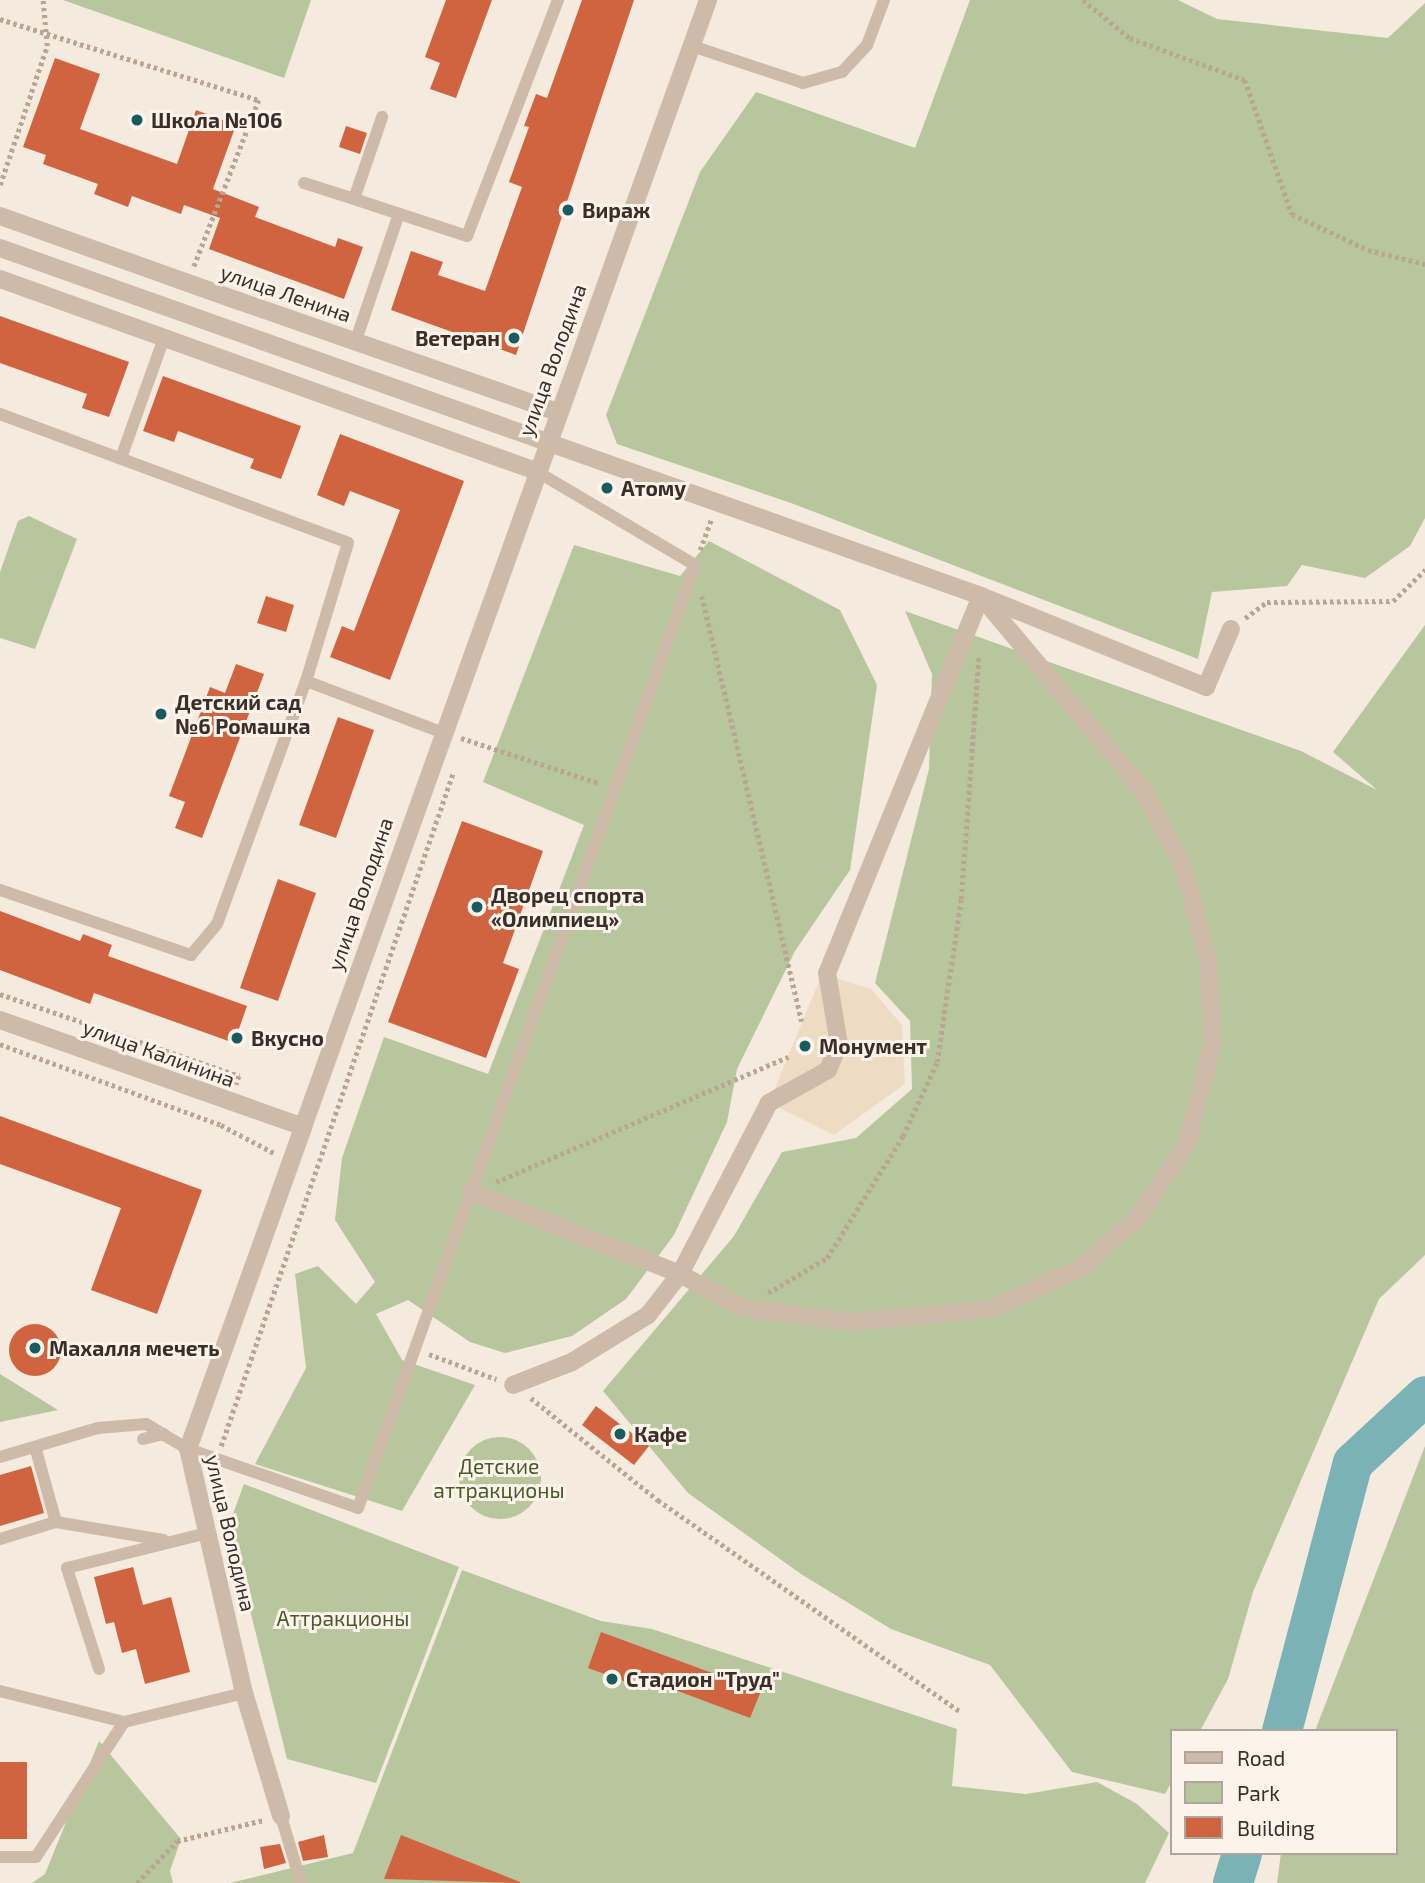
<!DOCTYPE html>
<meta charset="utf-8">
<style>
body{margin:0}
#map{position:relative;width:1425px;height:1883px;overflow:hidden;background:#f5eade;font-family:"Exo 2",sans-serif}
div>[style]{position:absolute}
[style*='--x']{left:calc(var(--x)*1px);top:calc(var(--y)*1px);width:calc(var(--w)*1px);rotate:calc(var(--a)*1deg)}
.green>*{inset:0;background:#b7c69c}
.round{border-radius:50%}
.plaza>*{inset:0;background:#eedbc3}
.river>*{height:40px;margin:-20px;padding:0 20px;transform-origin:20px;border-radius:20px;background:#7ab2b5}
.building>*{inset:0;background:#d06440}
.path>*{height:4.5px;margin-top:-2.25px;transform-origin:0;background:repeating-linear-gradient(90deg,#baa492 0 3.5px,transparent 0 7px)}
.service>*{height:12px;margin:-6px;padding:0 6px;transform-origin:6px;border-radius:6px;background:#cebaa8}
.pedestrian>*{height:18px;margin:-9px;padding:0 9px;transform-origin:9px;border-radius:9px;background:#cebaa8}
.minor>*{height:18px;margin:-9px;padding:0 9px;transform-origin:9px;border-radius:9px;background:#cebaa8}
.tertiary>*{height:18px;margin:-9px;padding:0 9px;transform-origin:9px;border-radius:9px;background:#cebaa8}
.dots>*{width:19px;height:19px;translate:-50% -50%;box-sizing:border-box;border:4px solid #fcf4eb;border-radius:50%}
span{translate:-50% -50%;white-space:nowrap;text-align:center;line-height:1.15;-webkit-text-stroke:6px #fcf4eb;paint-order:stroke}
.poi-label{font-size:21px;color:#3b2e29;font-weight:700}
.left{translate:0 -50%;text-align:left}
.right{translate:-100% -50%;text-align:right}
.street-label{font-size:21px;color:#3b2e29}
.park-label{font-size:21px;color:#495b2a}
.legend{position:absolute;left:1170px;top:1729px;width:228px;height:126px;box-sizing:border-box;background:#fcf4eb;border:2px solid #afa59d;margin:0;padding:9px 12px;list-style:none;font-size:21px;color:#3b2e29}
.legend li{display:flex;align-items:center;gap:14px;height:35px}
.legend b{width:35px;border:2px solid #afa59d}
</style>
<div id="map">
<div class="green">
<i style="clip-path:polygon(63px 0,311px 0,284px 78px)"></i>
<i style="clip-path:polygon(970px 0,1178px 0,1217px 19px,1388px 38px,1425px 3px,1425px 518px,1410px 546px,1365px 578px,1302px 565px,1287px 586px,1212px 592px,1198px 659px,791px 503px,617px 444px,606px 415px,700px 172px,756px 92px,915px 148px)"></i>
<i style="clip-path:polygon(29px 516px,77px 539px,35px 649px,0 638px,0 572px,18px 521px)"></i>
<i style="clip-path:polygon(709px 541px,840px 610px,877px 685px,850px 870px,795px 951px,737px 1069px,727px 1122px,674px 1235px,626px 1299px,572px 1336px,505px 1353px,470px 1342px,408px 1300px,376px 1314px,402px 1360px,475px 1385px,402px 1511px,255px 1464px,306px 1368px,295px 1274px,318px 1266px,356px 1304px,375px 1282px,335px 1220px,342px 1158px,384px 1037px,488px 1074px,584px 825px,483px 782px,574px 545px,680px 576px)"></i>
<i style="clip-path:polygon(905px 611px,1301px 751px,1377px 790px,1333px 752px,1425px 625px,1425px 1255px,1379px 1299px,1253px 1592px,1228px 1679px,1200px 1731px,1171px 1731px,1171px 1783px,1165px 1794px,1072px 1772px,990px 1665px,891px 1629px,801px 1574px,688px 1493px,603px 1391px,734px 1236px,782px 1152px,856px 1138px,912px 1089px,910px 1021px,875px 983px,929px 769px,932px 674px)"></i>
<i style="clip-path:polygon(0 1374px,58px 1410px,0 1422px)"></i>
<i class="round" style="left:459px;top:1437px;width:82px;height:82px"></i>
<i style="clip-path:polygon(1425px 1446px,1425px 1883px,1277px 1883px,1281px 1853px,1395px 1853px,1395px 1731px,1315px 1731px)"></i>
<i style="clip-path:polygon(244px 1484px,459px 1567px,376px 1783px,287px 1759px,229px 1525px)"></i>
<i style="clip-path:polygon(462px 1570px,601px 1621px,652px 1629px,957px 1729px,952px 1786px,1026px 1794px,1097px 1782px,1137px 1804px,1169px 1833px,1145px 1883px,230px 1883px,353px 1853px)"></i>
<i style="clip-path:polygon(99px 1741px,181px 1839px,170px 1871px,173px 1883px,32px 1883px,45px 1874px)"></i>
</div>
<div class="plaza">
<i style="clip-path:polygon(822px 974px,871px 989px,902px 1025px,905px 1084px,834px 1135px,769px 1103px)"></i>
</div>
<div class="river">
<i style="--x:1282;--y:1731;--w:277;--a:-75.2"></i>
<i style="--x:1353;--y:1463;--w:98;--a:-42.9"></i>
<i style="--x:1233;--y:1883;--w:31;--a:-73"></i>
</div>
<div class="building">
<i style="clip-path:polygon(446px 0,492px 0,456px 98px,430px 89px,440px 63px,425px 57px)"></i>
<i style="clip-path:polygon(582px 0,634px 0,516px 355px,391px 310px,411px 251px,443px 262px,438px 275px,485px 291px,522px 187px,509px 182px,529px 127px,524px 126px,536px 94px,547px 98px)"></i>
<i style="clip-path:polygon(55px 58px,100px 74px,80px 129px,177px 164px,196px 110px,236px 125px,213px 189px,259px 207px,255px 217px,335px 247px,338px 238px,363px 247px,344px 299px,209px 249px,220px 218px,184px 205px,181px 214px,132px 196px,128px 207px,94px 194px,98px 184px,43px 164px,46px 155px,23px 147px)"></i>
<i style="clip-path:polygon(346px 126px,367px 133px,360px 154px,339px 147px)"></i>
<i style="clip-path:polygon(0 316px,129px 362px,109px 417px,82px 408px,87px 394px,0 363px)"></i>
<i style="clip-path:polygon(163px 376px,301px 426px,281px 479px,250px 468px,254px 459px,178px 431px,174px 442px,143px 431px)"></i>
<i style="clip-path:polygon(340px 434px,464px 481px,390px 680px,330px 657px,342px 626px,354px 631px,400px 510px,350px 491px,344px 506px,317px 495px)"></i>
<i style="clip-path:polygon(266px 596px,294px 605px,286px 632px,257px 623px)"></i>
<i style="clip-path:polygon(236px 664px,264px 674px,202px 838px,175px 828px,185px 802px,169px 796px,210px 687px,225px 693px)"></i>
<i style="clip-path:polygon(338px 717px,374px 730px,336px 838px,299px 825px)"></i>
<i style="clip-path:polygon(462px 821px,543px 851px,503px 963px,519px 969px,486px 1058px,388px 1022px)"></i>
<i style="clip-path:polygon(278px 879px,316px 893px,278px 1001px,240px 988px)"></i>
<i style="clip-path:polygon(0 911px,80px 941px,83px 934px,112px 945px,108px 956px,247px 1006px,234px 1043px,94px 993px,90px 1004px,0 970px)"></i>
<i style="clip-path:polygon(0 1116px,202px 1190px,157px 1314px,91px 1290px,121px 1208px,0 1164px)"></i>
<i class="round" style="left:9px;top:1324px;width:52px;height:52px"></i>
<i style="clip-path:polygon(596px 1406px,649px 1446px,634px 1465px,582px 1425px)"></i>
<i style="clip-path:polygon(31px 1466px,44px 1513px,0 1526px,0 1475px)"></i>
<i style="clip-path:polygon(133px 1567px,143px 1605px,171px 1597px,190px 1672px,145px 1684px,136px 1649px,122px 1653px,114px 1622px,106px 1624px,94px 1577px)"></i>
<i style="clip-path:polygon(601px 1632px,761px 1691px,750px 1718px,635px 1675px,632px 1684px,588px 1668px)"></i>
<i style="clip-path:polygon(0 1762px,27px 1762px,27px 1839px,0 1839px)"></i>
<i style="clip-path:polygon(324px 1835px,328px 1857px,303px 1861px,298px 1842px)"></i>
<i style="clip-path:polygon(401px 1835px,520px 1882px,520px 1883px,384px 1879px)"></i>
<i style="clip-path:polygon(280px 1844px,286px 1863px,264px 1869px,260px 1847px)"></i>
</div>
<div class="path">
<i style="--x:1083;--y:0;--w:60;--a:39"></i>
<i style="--x:1130;--y:38;--w:122;--a:20.1"></i>
<i style="--x:1245;--y:80;--w:142;--a:70.7"></i>
<i style="--x:1292;--y:214;--w:84;--a:25.3"></i>
<i style="--x:1368;--y:250;--w:59;--a:13.8"></i>
<i style="--x:0;--y:19;--w:271;--a:17.4"></i>
<i style="--x:259;--y:100;--w:179;--a:111.3"></i>
<i style="--x:0;--y:185;--w:147;--a:-71.3"></i>
<i style="--x:47;--y:46;--w:46;--a:-95"></i>
<i style="--x:700;--y:550;--w:33;--a:-70"></i>
<i style="--x:702;--y:596;--w:437;--a:76.8"></i>
<i style="--x:1245;--y:618;--w:27;--a:-36"></i>
<i style="--x:1267;--y:602;--w:126;--a:-0.5"></i>
<i style="--x:1393;--y:601;--w:45;--a:-44.1"></i>
<i style="--x:461;--y:738;--w:145;--a:18.1"></i>
<i style="--x:0;--y:994;--w:253;--a:18.9"></i>
<i style="--x:239;--y:1076;--w:9;--a:108"></i>
<i style="--x:0;--y:1044;--w:235;--a:20.1"></i>
<i style="--x:221;--y:1125;--w:60;--a:27.8"></i>
<i style="--x:496;--y:1182;--w:318;--a:-23.2"></i>
<i style="--x:768;--y:1293;--w:69;--a:-30.7"></i>
<i style="--x:827;--y:1258;--w:144;--a:-58.1"></i>
<i style="--x:903;--y:1136;--w:81;--a:-65.3"></i>
<i style="--x:937;--y:1062;--w:165;--a:-81.6"></i>
<i style="--x:961;--y:899;--w:244;--a:-85.8"></i>
<i style="--x:429;--y:1354;--w:72;--a:20.5"></i>
<i style="--x:531;--y:1398;--w:163;--a:38.8"></i>
<i style="--x:658;--y:1500;--w:371;--a:35"></i>
<i style="--x:221;--y:1446;--w:712;--a:-70.98"></i>
<i style="--x:137;--y:1883;--w:58;--a:-46.4"></i>
<i style="--x:177;--y:1841;--w:89;--a:-13.6"></i>
</div>
<div class="service">
<i style="--x:692;--y:46;--w:117;--a:18.4"></i>
<i style="--x:803;--y:83;--w:41;--a:-15.8"></i>
<i style="--x:842;--y:72;--w:37;--a:-47"></i>
<i style="--x:867;--y:45;--w:48;--a:-69.3"></i>
<i style="--x:304;--y:183;--w:52;--a:17.7"></i>
<i style="--x:354;--y:199;--w:87;--a:-71.1"></i>
<i style="--x:354;--y:199;--w:119;--a:18.1"></i>
<i style="--x:467;--y:236;--w:253;--a:-68.9"></i>
<i style="--x:356;--y:340;--w:133;--a:-71.2"></i>
<i style="--x:0;--y:414;--w:371;--a:20.3"></i>
<i style="--x:348;--y:543;--w:144;--a:106.9"></i>
<i style="--x:121;--y:458;--w:127;--a:-70.3"></i>
<i style="--x:0;--y:890;--w:202;--a:18.8"></i>
<i style="--x:191;--y:955;--w:40;--a:-50"></i>
<i style="--x:217;--y:924;--w:259;--a:-69.9"></i>
<i style="--x:306;--y:681;--w:144;--a:20.7"></i>
<i style="--x:143;--y:1439;--w:21;--a:-14"></i>
<i style="--x:36;--y:1450;--w:75;--a:74.5"></i>
<i style="--x:0;--y:1457;--w:102;--a:-16.5"></i>
<i style="--x:98;--y:1428;--w:48;--a:-4.8"></i>
<i style="--x:146;--y:1424;--w:49;--a:30.8"></i>
<i style="--x:188;--y:1449;--w:180;--a:19.1"></i>
<i style="--x:358;--y:1508;--w:1001;--a:-70.33"></i>
<i style="--x:695;--y:565;--w:185;--a:-149.4"></i>
<i style="--x:0;--y:1539;--w:59;--a:-16.9"></i>
<i style="--x:56;--y:1522;--w:109;--a:9.5"></i>
<i style="--x:99;--y:1669;--w:106;--a:-107.6"></i>
<i style="--x:67;--y:1568;--w:144;--a:-14"></i>
<i style="--x:0;--y:1691;--w:128;--a:14"></i>
<i style="--x:281;--y:1816;--w:70;--a:73.4"></i>
<i style="--x:0;--y:1857;--w:36;--a:0"></i>
<i style="--x:36;--y:1857;--w:161;--a:-56.9"></i>
<i style="--x:124;--y:1722;--w:123;--a:-13.6"></i>
</div>
<div class="pedestrian">
<i style="--x:0;--y:216;--w:254;--a:19.6"></i>
<i style="--x:0;--y:248;--w:1041;--a:19.53"></i>
<i style="--x:981;--y:596;--w:243;--a:22"></i>
<i style="--x:1206;--y:687;--w:63;--a:-66.7"></i>
<i style="--x:471;--y:1192;--w:225;--a:21.4"></i>
<i style="--x:680;--y:1274;--w:72;--a:28.4"></i>
<i style="--x:743;--y:1308;--w:112;--a:7.2"></i>
<i style="--x:854;--y:1322;--w:138;--a:-5.4"></i>
<i style="--x:991;--y:1309;--w:99;--a:-24.5"></i>
<i style="--x:1081;--y:1268;--w:76;--a:-41.3"></i>
<i style="--x:1138;--y:1218;--w:89;--a:-56.5"></i>
<i style="--x:1187;--y:1144;--w:106;--a:-75.8"></i>
<i style="--x:1213;--y:1041;--w:81;--a:-93.5"></i>
<i style="--x:1208;--y:960;--w:97;--a:-104.9"></i>
<i style="--x:1183;--y:866;--w:86;--a:-117.8"></i>
<i style="--x:1143;--y:790;--w:253;--a:-129.9"></i>
<i style="--x:981;--y:596;--w:407;--a:112.2"></i>
<i style="--x:827;--y:973;--w:72;--a:80.4"></i>
<i style="--x:839;--y:1044;--w:28;--a:113"></i>
<i style="--x:828;--y:1070;--w:68;--a:150.8"></i>
<i style="--x:769;--y:1103;--w:193;--a:117.5"></i>
<i style="--x:680;--y:1274;--w:52;--a:128"></i>
<i style="--x:648;--y:1315;--w:89;--a:148.3"></i>
<i style="--x:572;--y:1362;--w:63;--a:158.7"></i>
</div>
<div class="minor">
<i style="--x:0;--y:279;--w:569;--a:19.71"></i>
<i style="--x:239;--y:301;--w:338;--a:19.2"></i>
<i style="--x:281;--y:1816;--w:128;--a:-106.7"></i>
<i style="--x:244;--y:1693;--w:250;--a:-102.9"></i>
<i style="--x:188;--y:1449;--w:342;--a:-70.3"></i>
</div>
<div class="tertiary">
<i style="--x:0;--y:1020;--w:321;--a:19.4"></i>
<i style="--x:303;--y:1127;--w:1198;--a:-70.23"></i>
</div>
<div class="dots">
<i style="left:137px;top:120px;background:#1a5b60"></i>
<i style="left:568px;top:210px;background:#1a5b60"></i>
<i style="left:514px;top:338px;background:#1a5b60"></i>
<i style="left:607px;top:488px;background:#1a5b60"></i>
<i style="left:161px;top:714px;background:#1a5b60"></i>
<i style="left:477px;top:907px;background:#1a5b60"></i>
<i style="left:237px;top:1038px;background:#1a5b60"></i>
<i style="left:805px;top:1046px;background:#1a5b60"></i>
<i style="left:35px;top:1348px;background:#1a5b60"></i>
<i style="left:620px;top:1434px;background:#1a5b60"></i>
<i style="left:612px;top:1679px;background:#1a5b60"></i>
</div>
<div class="poi-label">
<span class="left" style="left:151px;top:120px">Школа №106</span>
<span class="left" style="left:582px;top:210px">Вираж</span>
<span class="right" style="left:500px;top:338px">Ветеран</span>
<span class="left" style="left:621px;top:488px">Атому</span>
<span class="left" style="left:175px;top:714px">Детский сад<br>№6 Ромашка</span>
<span class="left" style="left:491px;top:907px">Дворец спорта<br>«Олимпиец»</span>
<span class="left" style="left:251px;top:1038px">Вкусно</span>
<span class="left" style="left:819px;top:1046px">Монумент</span>
<span class="left" style="left:49px;top:1348px">Махалля мечеть</span>
<span class="left" style="left:634px;top:1434px">Кафе</span>
<span class="left" style="left:626px;top:1679px">Стадион "Труд"</span>
</div>
<div class="street-label">
<span style="left:286px;top:293px;rotate:19deg">улица Ленина</span>
<span style="left:552px;top:360px;rotate:-70deg">улица Володина</span>
<span style="left:360px;top:894px;rotate:-71deg">улица Володина</span>
<span style="left:159px;top:1053px;rotate:20deg">улица Калинина</span>
<span style="left:231px;top:1533px;rotate:77deg">улица Володина</span>
</div>
<div class="park-label">
<span style="left:499px;top:1478px">Детские<br>аттракционы</span>
<span style="left:343px;top:1618px">Аттракционы</span>
</div>
<ul class="legend">
<li><b style="height:9px;background:#cebaa8"></b>Road</li>
<li><b style="height:19px;background:#b7c69c"></b>Park</li>
<li><b style="height:19px;background:#d06440"></b>Building</li>
</ul>
</div>
